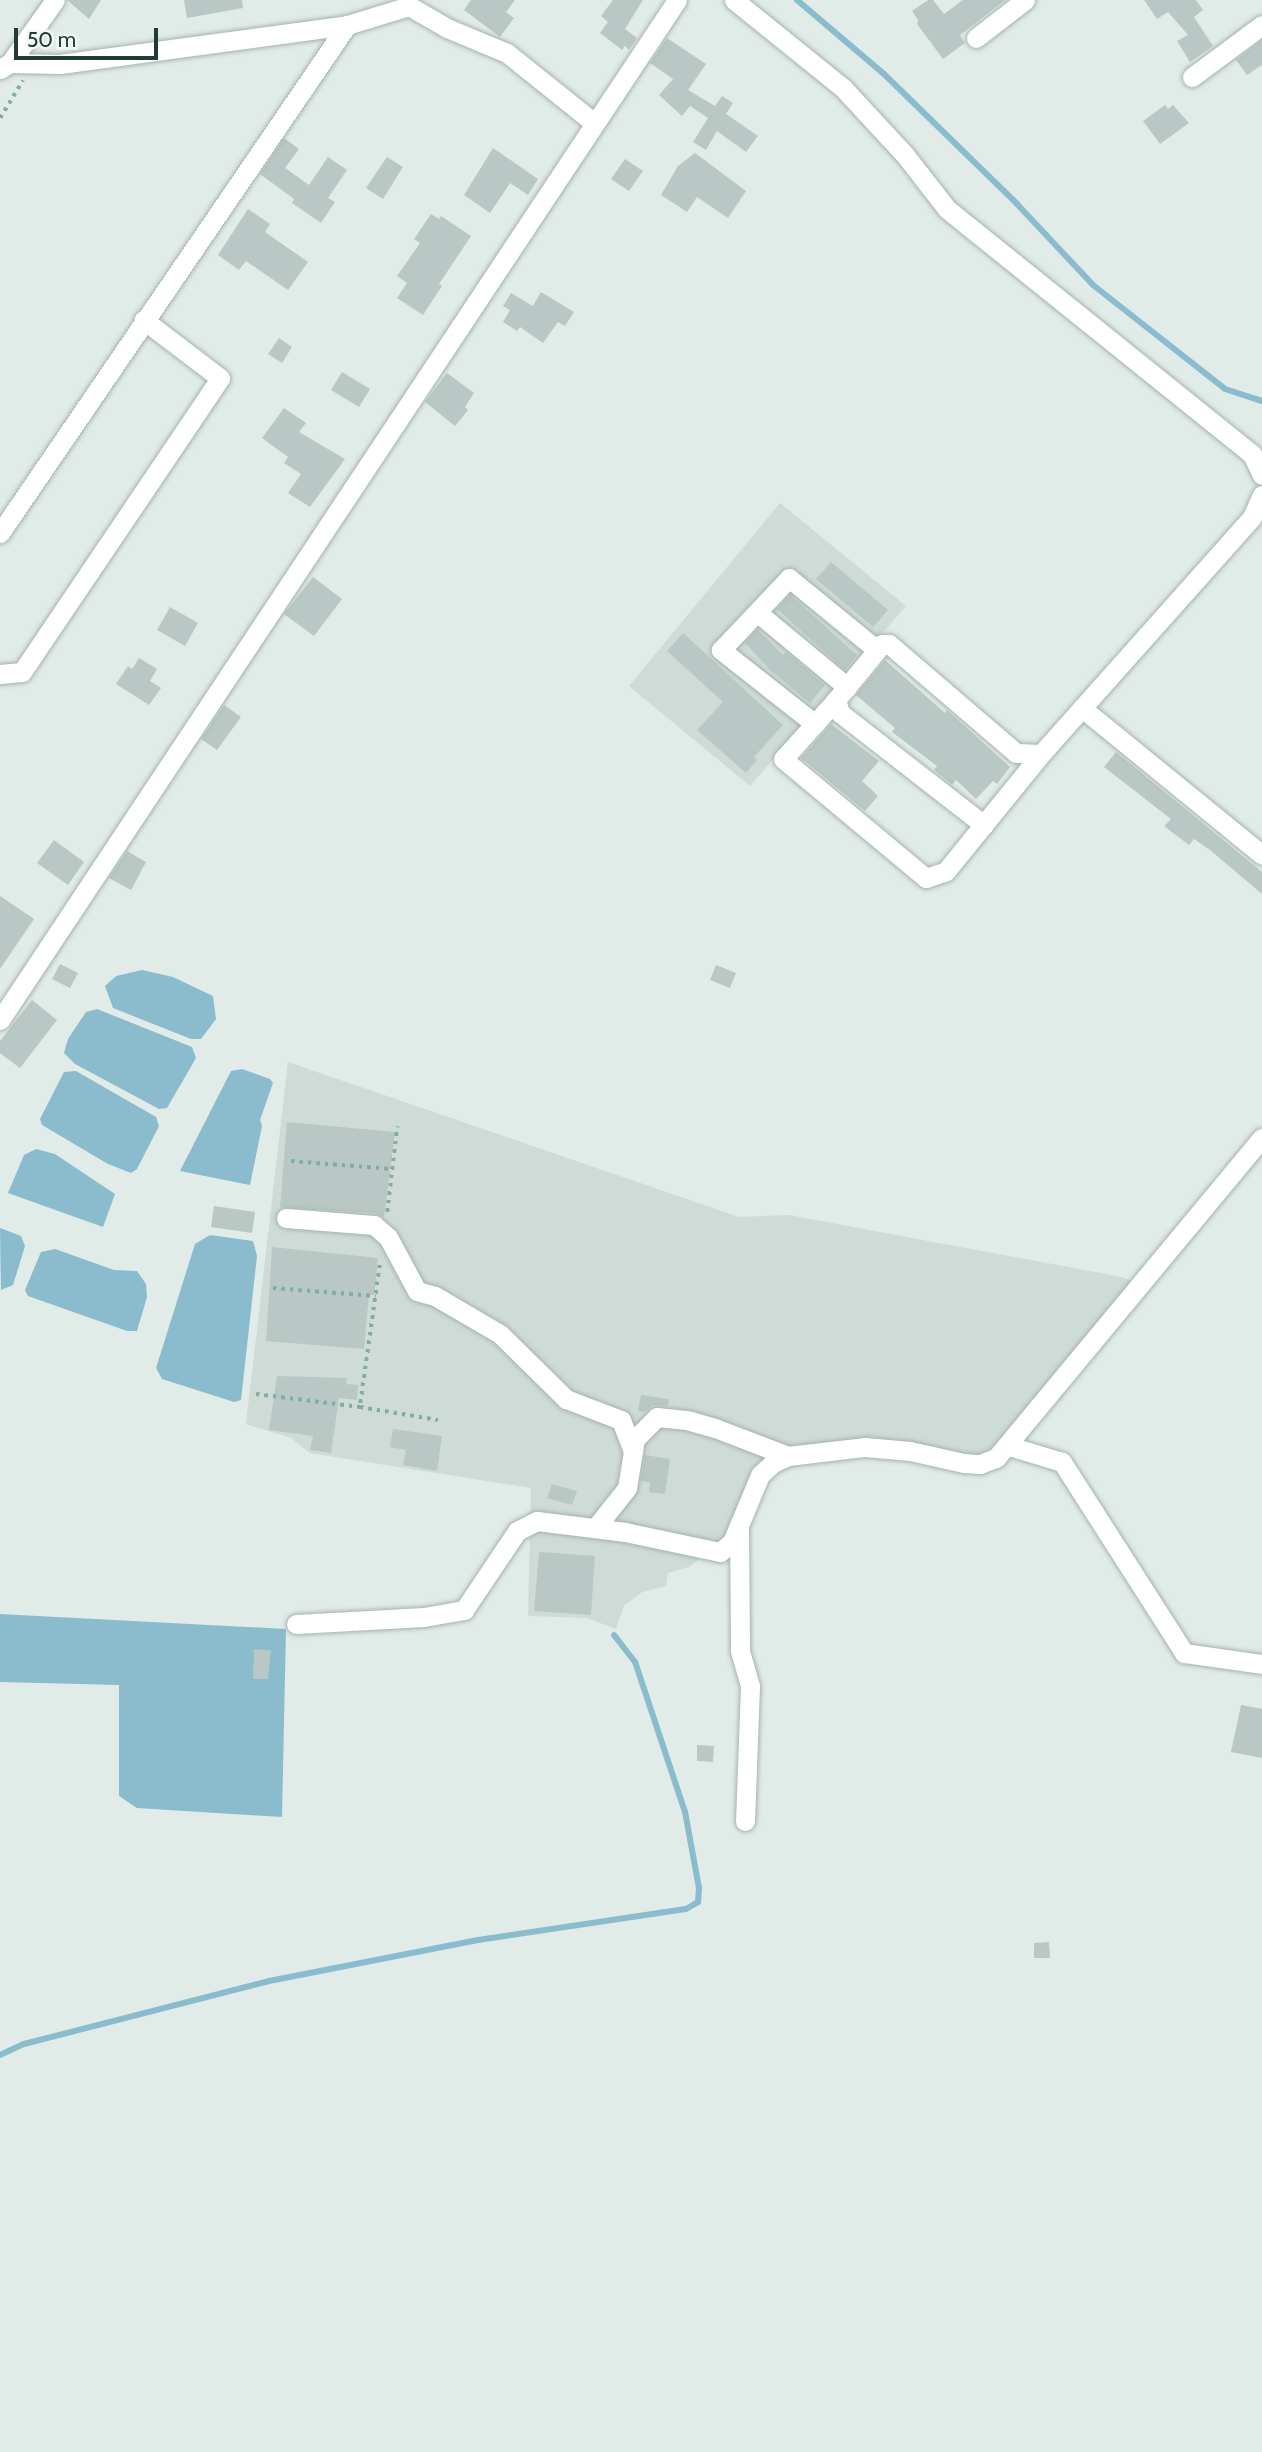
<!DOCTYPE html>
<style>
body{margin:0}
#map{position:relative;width:1262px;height:2452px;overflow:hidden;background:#e1ebe8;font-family:Cabin,sans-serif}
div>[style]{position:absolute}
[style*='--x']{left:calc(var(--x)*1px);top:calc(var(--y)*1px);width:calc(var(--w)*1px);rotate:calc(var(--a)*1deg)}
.built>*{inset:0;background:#cfdbd7}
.water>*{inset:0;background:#8abcce}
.stream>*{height:6px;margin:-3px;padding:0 3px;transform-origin:3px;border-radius:3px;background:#8abcce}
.building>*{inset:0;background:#b9c8c4}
.path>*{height:3.5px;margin-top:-1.75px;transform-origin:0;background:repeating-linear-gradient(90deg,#82ada5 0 3.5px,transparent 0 8.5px)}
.roads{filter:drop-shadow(0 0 2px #a4b3af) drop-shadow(0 0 2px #a4b3af)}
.minor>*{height:19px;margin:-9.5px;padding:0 9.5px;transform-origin:9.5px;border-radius:9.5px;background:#fff}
span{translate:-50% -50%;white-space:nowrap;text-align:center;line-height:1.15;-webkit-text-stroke:6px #f1f8f5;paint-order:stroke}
.scale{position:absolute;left:14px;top:28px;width:144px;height:32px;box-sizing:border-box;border:4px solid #223b37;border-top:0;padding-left:9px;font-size:21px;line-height:24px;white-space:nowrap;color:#223b37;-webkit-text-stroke:5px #f1f8f5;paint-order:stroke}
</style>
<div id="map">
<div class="built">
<i style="clip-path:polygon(780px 503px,906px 606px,750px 786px,629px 686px)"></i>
<i style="clip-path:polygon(288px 1062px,739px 1217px,789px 1215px,1122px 1277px,1134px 1282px,994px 1456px,787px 1451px,716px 1547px,689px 1567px,668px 1573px,666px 1586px,642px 1592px,624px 1606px,616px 1629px,587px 1618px,528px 1616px,531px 1488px,310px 1453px,291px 1438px,246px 1424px)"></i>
</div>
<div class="water">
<i style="clip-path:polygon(142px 970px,173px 977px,213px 996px,216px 1019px,201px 1039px,191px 1039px,113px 1008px,105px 986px,116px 976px)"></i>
<i style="clip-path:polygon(97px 1009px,192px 1047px,196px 1058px,167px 1108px,159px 1109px,75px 1064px,64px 1053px,68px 1039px,86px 1012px)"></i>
<i style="clip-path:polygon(242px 1069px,270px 1079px,273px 1083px,260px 1120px,262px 1126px,250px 1185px,180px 1171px,231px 1071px)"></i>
<i style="clip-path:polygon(76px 1071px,156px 1117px,159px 1126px,137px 1169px,131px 1173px,108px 1164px,42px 1125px,40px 1119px,64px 1072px)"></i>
<i style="clip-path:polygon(36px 1149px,55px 1154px,115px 1194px,103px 1227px,8px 1193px,24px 1155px)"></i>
<i style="clip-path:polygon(0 1228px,21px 1236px,25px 1246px,13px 1285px,1px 1290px)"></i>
<i style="clip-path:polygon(210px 1235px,253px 1241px,257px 1256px,241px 1400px,234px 1402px,162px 1379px,156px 1368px,195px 1244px)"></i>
<i style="clip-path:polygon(55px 1249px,114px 1270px,137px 1271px,146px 1284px,147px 1297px,137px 1331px,127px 1331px,28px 1296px,25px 1290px,41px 1252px)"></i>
<i style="clip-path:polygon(0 1614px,286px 1629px,282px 1817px,137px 1808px,119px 1796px,119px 1685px,0 1682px)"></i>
</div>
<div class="stream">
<i style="--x:797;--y:0;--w:114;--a:40.4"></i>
<i style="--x:884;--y:74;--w:186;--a:44.3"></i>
<i style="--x:1017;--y:204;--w:111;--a:46.8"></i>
<i style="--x:1093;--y:285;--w:168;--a:38.2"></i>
<i style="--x:1225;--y:389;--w:39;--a:18"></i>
<i style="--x:0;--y:2055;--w:26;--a:-25"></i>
<i style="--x:24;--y:2044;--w:253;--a:-14.4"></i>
<i style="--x:269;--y:1981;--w:213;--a:-11.1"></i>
<i style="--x:478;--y:1940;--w:210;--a:-8.5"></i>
<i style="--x:686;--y:1909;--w:14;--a:-30"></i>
<i style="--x:698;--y:1902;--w:14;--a:-86"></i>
<i style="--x:699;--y:1888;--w:77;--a:-100.4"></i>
<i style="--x:685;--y:1812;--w:158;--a:-108.4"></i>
<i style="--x:635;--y:1662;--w:34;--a:-128"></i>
</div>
<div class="building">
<i style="clip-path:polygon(67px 0,101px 0,89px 19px)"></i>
<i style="clip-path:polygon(184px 0,242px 0,243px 8px,187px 18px)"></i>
<i style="clip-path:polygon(471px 0,515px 0,506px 12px,514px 18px,500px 37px,464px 10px)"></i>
<i style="clip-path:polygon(613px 0,643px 0,625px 29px,637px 38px,629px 50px,625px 46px,622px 50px,600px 33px,608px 22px,601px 16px)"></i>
<i style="clip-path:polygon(928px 0,933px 0,944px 14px,963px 0,1005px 0,960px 35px,965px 43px,943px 59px,917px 24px,918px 20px,912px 11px)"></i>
<i style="clip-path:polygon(1144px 0,1196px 0,1203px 10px,1194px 17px,1213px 46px,1190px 62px,1177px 41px,1188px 35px,1168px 12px,1157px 19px)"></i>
<i style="clip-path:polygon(667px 38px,706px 64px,688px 90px,715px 106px,722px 96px,733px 103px,726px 114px,758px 136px,746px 152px,717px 131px,706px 150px,693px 142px,708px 118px,690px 106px,682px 116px,659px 95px,673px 79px,650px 63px)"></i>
<i style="clip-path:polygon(1262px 40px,1262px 65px,1247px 75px,1236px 60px)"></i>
<i style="clip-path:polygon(1165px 105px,1168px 109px,1173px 105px,1189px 123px,1160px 144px,1143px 121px)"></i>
<i style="clip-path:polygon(284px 138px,299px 149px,285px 168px,309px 185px,328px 157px,347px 170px,328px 198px,335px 202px,321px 223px,292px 203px,294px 199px,260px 174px)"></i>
<i style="clip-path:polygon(493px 148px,538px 179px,528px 195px,510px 183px,490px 213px,464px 195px)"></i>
<i style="clip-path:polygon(695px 153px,746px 191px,728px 218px,697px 197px,687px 212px,661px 195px,678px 166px)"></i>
<i style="clip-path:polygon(387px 157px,403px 167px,383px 199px,366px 188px)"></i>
<i style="clip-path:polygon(625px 159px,643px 171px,629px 191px,611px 179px)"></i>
<i style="clip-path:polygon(248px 209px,270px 224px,265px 232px,308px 262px,288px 290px,246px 261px,239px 270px,218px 255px)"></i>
<i style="clip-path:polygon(431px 214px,439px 219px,441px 216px,471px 236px,439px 284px,442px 286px,423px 315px,397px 298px,407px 283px,397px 276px,420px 243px,414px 239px)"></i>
<i style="clip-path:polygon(541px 292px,574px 312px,565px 326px,558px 322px,543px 343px,520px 327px,517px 331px,503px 322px,510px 310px,503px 306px,511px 293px,533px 306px)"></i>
<i style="clip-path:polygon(279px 338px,292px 347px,282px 363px,268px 354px)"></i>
<i style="clip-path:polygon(342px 372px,370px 389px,359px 407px,331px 390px)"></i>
<i style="clip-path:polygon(447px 373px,474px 393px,465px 407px,468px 410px,455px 426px,425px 402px)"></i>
<i style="clip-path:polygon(284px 408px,306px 423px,299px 432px,345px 459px,310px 507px,288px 493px,301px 474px,284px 463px,288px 457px,262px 438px)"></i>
<i style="clip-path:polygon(831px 562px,888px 610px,873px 627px,816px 579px)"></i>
<i style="clip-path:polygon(313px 577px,342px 599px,314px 636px,284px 614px)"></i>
<i style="clip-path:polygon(790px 595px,857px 655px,845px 670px,777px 609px)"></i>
<i style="clip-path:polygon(170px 607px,198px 623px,185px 646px,157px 630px)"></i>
<i style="clip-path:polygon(757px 629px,783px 655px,786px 652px,825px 685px,810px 703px,770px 670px,745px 643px)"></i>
<i style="clip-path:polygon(683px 633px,783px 725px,754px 757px,757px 760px,746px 773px,697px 730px,723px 702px,667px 651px)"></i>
<i style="clip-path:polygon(139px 658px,157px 669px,150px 681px,161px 688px,149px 705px,116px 684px,128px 666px,132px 669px)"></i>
<i style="clip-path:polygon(885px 660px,945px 713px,947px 710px,1010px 767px,997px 784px,993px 781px,976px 799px,956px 780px,952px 785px,934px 770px,937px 766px,892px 732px,895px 728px,856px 695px)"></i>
<i style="clip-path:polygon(224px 705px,241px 717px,217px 750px,201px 739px)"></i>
<i style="clip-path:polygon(831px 724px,879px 761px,862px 781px,878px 796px,865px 811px,801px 758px)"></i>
<i style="clip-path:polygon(1116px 752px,1262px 872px,1262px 894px,1210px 850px,1194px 839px,1189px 845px,1164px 826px,1171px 819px,1104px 767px)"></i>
<i style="clip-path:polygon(54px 840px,84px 862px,68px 885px,37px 863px)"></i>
<i style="clip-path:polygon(127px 851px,146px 862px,131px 890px,109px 878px)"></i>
<i style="clip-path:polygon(0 896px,34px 919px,0 969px)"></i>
<i style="clip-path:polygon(60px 964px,78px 973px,70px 988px,52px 979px)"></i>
<i style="clip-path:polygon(716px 965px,736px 973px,730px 988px,710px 980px)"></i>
<i style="clip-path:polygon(32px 1000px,57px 1020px,20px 1068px,0 1053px,0 1041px)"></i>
<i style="clip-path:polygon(287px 1122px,395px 1132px,384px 1217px,375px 1213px,280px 1207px)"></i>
<i style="clip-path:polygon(214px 1206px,255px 1212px,252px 1233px,211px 1227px)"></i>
<i style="clip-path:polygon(272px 1247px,378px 1258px,374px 1295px,369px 1295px,364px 1349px,266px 1341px)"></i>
<i style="clip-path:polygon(277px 1376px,347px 1378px,346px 1384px,358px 1385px,357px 1400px,339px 1398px,331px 1453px,310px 1450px,313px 1436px,269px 1430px)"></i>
<i style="clip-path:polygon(641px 1395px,669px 1399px,668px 1406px,653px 1405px,644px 1412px,638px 1411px)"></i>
<i style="clip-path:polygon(393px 1429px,442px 1436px,437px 1471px,403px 1465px,406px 1450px,390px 1447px)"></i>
<i style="clip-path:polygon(645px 1455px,670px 1459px,665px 1494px,649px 1492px,650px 1482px,641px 1481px)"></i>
<i style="clip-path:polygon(552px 1484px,577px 1491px,572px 1505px,547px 1498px)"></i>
<i style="clip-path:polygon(539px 1552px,595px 1556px,591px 1615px,534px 1611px)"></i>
<i style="clip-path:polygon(254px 1649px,271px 1650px,268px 1679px,253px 1679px)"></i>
<i style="clip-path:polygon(1241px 1705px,1262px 1709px,1262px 1758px,1231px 1752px)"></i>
<i style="clip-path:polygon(697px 1745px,714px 1746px,713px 1762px,697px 1761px)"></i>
<i style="clip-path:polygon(1049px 1942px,1050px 1958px,1034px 1958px,1034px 1943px)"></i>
</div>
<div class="path">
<i style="--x:0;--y:118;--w:44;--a:-58.8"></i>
<i style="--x:291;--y:1161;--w:101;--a:4.5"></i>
<i style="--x:387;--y:1212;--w:86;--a:-83.3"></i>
<i style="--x:380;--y:1265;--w:143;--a:98"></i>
<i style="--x:360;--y:1407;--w:79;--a:9.5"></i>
<i style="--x:273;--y:1288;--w:103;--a:4.4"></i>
<i style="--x:256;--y:1394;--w:105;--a:7.1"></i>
</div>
<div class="roads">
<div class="minor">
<i style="--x:734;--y:0;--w:140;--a:38.9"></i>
<i style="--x:843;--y:88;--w:91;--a:47.2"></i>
<i style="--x:905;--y:155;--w:68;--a:52.1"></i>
<i style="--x:947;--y:209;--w:391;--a:38.8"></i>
<i style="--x:1252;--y:454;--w:23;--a:65"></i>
<i style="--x:976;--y:38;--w:62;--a:-37.8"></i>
<i style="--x:10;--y:63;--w:77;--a:-54.5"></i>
<i style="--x:0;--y:69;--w:12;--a:-31"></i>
<i style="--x:10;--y:63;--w:50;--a:1.1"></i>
<i style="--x:60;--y:64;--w:290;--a:-7.7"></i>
<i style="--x:347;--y:25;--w:65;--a:-17"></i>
<i style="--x:409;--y:6;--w:44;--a:30.1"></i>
<i style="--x:447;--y:28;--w:65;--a:22.6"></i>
<i style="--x:507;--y:53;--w:110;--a:38.7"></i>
<i style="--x:1192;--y:77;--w:87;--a:-36.6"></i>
<i style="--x:0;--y:533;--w:615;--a:-55.66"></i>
<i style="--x:758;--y:613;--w:116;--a:39.7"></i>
<i style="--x:0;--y:674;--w:22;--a:-5"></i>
<i style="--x:22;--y:672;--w:354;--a:-56"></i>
<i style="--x:220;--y:378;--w:96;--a:-142.7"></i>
<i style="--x:836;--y:700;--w:79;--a:131.9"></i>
<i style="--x:783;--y:759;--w:186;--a:39.8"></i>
<i style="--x:926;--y:878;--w:21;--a:-19"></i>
<i style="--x:946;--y:871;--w:151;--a:-50.9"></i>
<i style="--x:1082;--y:708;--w:232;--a:39.2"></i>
<i style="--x:815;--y:724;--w:120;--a:-141.8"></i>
<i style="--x:721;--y:650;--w:99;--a:-46.6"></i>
<i style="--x:789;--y:578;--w:114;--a:39.3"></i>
<i style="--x:984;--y:825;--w:182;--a:-142.1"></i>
<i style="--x:840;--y:713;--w:14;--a:-107"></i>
<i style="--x:836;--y:700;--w:72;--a:-50.6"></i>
<i style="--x:882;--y:644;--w:7;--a:0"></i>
<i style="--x:889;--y:644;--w:167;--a:40.6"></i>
<i style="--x:1016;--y:753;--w:25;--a:2"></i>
<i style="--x:1041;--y:754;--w:317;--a:-48.3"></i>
<i style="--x:1252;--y:517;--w:24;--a:-66"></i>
<i style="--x:0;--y:1020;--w:1224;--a:-56.43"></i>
<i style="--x:286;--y:1218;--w:88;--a:4.5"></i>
<i style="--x:374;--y:1225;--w:18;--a:41"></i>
<i style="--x:388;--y:1237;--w:61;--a:61.8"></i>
<i style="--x:417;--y:1291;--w:19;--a:16"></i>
<i style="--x:435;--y:1296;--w:75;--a:30.3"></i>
<i style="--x:500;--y:1334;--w:93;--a:44.6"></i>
<i style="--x:566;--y:1399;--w:59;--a:20.9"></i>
<i style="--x:621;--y:1420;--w:33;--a:69"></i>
<i style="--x:1009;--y:1446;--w:55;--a:16.8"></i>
<i style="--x:1062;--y:1462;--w:227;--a:57.4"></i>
<i style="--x:1184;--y:1653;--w:79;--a:8"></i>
<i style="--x:596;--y:1527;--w:50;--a:-51.5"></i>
<i style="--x:627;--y:1488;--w:50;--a:-80.7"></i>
<i style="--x:635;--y:1439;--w:31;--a:-45"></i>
<i style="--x:657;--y:1417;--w:30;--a:6"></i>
<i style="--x:687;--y:1420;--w:29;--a:16"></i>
<i style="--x:715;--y:1428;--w:78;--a:21"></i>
<i style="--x:788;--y:1456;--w:78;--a:-6.7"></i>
<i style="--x:865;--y:1447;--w:45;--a:5.1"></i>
<i style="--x:910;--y:1451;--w:55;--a:12.5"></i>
<i style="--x:964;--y:1463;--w:16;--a:4"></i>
<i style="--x:980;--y:1464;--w:17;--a:-21"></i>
<i style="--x:996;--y:1458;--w:416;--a:-50.3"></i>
<i style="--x:739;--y:1529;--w:122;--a:89.5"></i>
<i style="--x:740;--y:1651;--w:36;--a:74"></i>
<i style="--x:750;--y:1686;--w:135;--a:92.1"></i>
<i style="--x:296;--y:1624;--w:128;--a:-3.1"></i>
<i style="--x:424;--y:1617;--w:41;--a:-9.9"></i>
<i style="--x:464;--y:1610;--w:95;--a:-56.1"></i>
<i style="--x:517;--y:1531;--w:22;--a:-27"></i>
<i style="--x:537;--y:1521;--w:89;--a:7.1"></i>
<i style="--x:625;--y:1532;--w:97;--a:11.9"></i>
<i style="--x:720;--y:1552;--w:16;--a:-40"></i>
<i style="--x:732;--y:1542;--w:73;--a:-67.3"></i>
<i style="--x:760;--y:1475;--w:18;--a:-43"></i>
<i style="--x:773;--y:1463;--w:17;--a:-25"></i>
</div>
</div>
<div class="scale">50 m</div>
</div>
